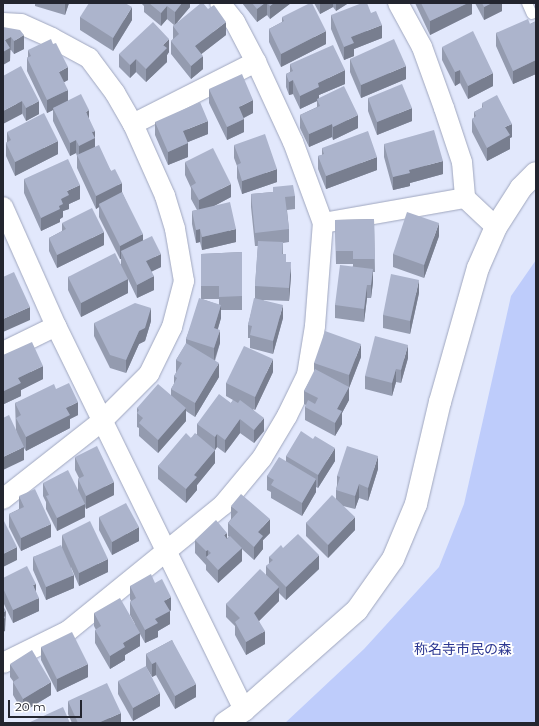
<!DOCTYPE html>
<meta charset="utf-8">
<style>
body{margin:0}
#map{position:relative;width:539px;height:726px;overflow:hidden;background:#e2e8fc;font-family:Montserrat,"Noto Sans JP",sans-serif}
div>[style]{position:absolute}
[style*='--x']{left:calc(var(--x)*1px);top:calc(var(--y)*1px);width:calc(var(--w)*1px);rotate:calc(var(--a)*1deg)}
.green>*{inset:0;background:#beccfb}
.roads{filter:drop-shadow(0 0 1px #9fa6be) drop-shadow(0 0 1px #9fa6be)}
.service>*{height:10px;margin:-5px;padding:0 5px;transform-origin:5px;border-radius:5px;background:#fff}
.minor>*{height:20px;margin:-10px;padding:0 10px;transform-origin:10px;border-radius:10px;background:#fff}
.tertiary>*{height:22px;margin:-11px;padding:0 11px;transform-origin:11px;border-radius:11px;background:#fff}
.wall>*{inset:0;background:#949baf}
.shaded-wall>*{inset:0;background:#787e8f}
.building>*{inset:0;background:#acb4cc}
span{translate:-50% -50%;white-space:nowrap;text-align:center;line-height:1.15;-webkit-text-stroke:3.5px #fff;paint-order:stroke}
.park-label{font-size:14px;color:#2c3791}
.frame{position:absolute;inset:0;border:4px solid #23252f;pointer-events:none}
.scale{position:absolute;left:8px;top:700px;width:74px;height:18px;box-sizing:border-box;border:2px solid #23252f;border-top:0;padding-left:5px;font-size:12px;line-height:14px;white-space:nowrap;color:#23252f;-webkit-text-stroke:3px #fff;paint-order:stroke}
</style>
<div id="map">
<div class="green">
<i style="clip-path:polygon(536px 260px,536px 723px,285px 723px,364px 649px,439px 567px,464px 504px,511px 296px)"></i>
</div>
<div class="roads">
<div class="service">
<i style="--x:527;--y:3;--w:12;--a:66"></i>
</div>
<div class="minor">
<i style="--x:398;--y:3;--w:50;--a:61.4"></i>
<i style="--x:422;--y:47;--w:65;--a:70.2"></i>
<i style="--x:444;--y:108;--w:57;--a:71.6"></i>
<i style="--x:462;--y:162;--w:36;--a:85"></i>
<i style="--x:465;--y:198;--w:42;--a:43.1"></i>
<i style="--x:3;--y:23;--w:18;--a:3"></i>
<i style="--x:21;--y:24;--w:34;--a:24"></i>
<i style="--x:52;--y:38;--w:42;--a:28.4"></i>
<i style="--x:89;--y:58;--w:44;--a:53.4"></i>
<i style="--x:115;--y:93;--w:36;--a:60"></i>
<i style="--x:133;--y:124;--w:79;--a:66"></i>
<i style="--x:165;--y:196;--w:34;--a:73"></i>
<i style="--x:175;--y:229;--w:53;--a:80.2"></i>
<i style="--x:184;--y:281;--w:48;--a:104.6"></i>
<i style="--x:172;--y:327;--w:52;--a:116.1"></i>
<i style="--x:149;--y:374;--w:66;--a:135"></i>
<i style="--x:102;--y:421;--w:126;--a:141.8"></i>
<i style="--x:133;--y:124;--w:138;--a:-26.8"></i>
<i style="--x:3;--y:207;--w:130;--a:66"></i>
<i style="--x:56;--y:326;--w:428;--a:63.9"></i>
<i style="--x:323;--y:223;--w:144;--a:-10"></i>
<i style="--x:3;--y:352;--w:59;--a:-26.1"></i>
<i style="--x:3;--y:663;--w:72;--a:-26.2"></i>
<i style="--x:68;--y:631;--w:200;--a:-39.1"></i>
<i style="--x:223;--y:505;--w:61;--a:-50.3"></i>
<i style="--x:262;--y:458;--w:49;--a:-59.2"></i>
<i style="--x:287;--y:416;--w:46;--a:-64"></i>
<i style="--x:307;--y:375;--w:50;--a:-80.7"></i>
<i style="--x:315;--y:326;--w:103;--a:-85.6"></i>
<i style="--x:323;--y:223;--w:86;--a:-110.3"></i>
<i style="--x:293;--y:142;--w:88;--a:-114.8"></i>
<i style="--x:256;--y:62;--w:45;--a:-117.7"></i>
<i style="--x:235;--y:22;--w:24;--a:-128"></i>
</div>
<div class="tertiary">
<i style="--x:225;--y:723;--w:23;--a:-34"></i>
<i style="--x:244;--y:710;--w:151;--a:-41.5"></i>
<i style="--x:357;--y:610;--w:62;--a:-54.8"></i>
<i style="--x:393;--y:559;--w:60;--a:-67.3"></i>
<i style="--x:416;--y:504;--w:105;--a:-76.8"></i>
<i style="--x:440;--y:402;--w:139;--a:-74.2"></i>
<i style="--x:478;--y:268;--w:45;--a:-66.3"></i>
<i style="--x:496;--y:227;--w:46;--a:-57.3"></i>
<i style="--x:521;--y:188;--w:21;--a:-45"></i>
</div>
</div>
<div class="wall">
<i style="clip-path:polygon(35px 3px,69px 3px,65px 15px,35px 6px)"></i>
<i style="clip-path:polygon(141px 3px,190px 3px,190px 7px,177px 22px,226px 35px,201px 54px,203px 69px,191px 79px,171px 54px,171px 41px,173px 39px,173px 26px,174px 25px,167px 19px,161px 26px,144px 12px,144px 6px)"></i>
<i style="clip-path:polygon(242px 3px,291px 3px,270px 19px,267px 15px,257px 22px)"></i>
<i style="clip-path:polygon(314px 3px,347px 3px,347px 4px,336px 11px,333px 7px,320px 14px)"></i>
<i style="clip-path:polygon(415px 3px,472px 3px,472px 14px,430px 35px)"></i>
<i style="clip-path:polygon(475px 3px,502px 3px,502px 11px,484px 20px)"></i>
<i style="clip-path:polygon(331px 15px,382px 38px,354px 49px,354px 56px,344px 60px,331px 29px)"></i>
<i style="clip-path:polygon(80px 17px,132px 20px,113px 51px,80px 30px)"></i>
<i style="clip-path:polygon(282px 17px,326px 44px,281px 67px,269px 42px,269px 29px,282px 22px)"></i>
<i style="clip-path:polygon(536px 21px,536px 74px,513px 84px,496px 46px,496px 33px,530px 24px)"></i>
<i style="clip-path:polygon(3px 27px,24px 49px,14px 54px,11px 50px,10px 50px,10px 61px)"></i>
<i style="clip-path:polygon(442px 47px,493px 86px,468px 99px,460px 83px,455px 86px,442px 60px)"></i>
<i style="clip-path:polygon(28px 50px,68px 80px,64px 82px,68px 101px,89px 119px,95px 137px,95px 147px,111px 171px,122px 192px,143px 240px,161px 267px,151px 272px,154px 290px,137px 298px,128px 279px,128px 293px,81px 317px,68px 290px,68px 277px,121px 264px,121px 259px,120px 259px,99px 217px,99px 207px,96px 209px,77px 168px,77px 156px,76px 153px,70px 156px,53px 121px,53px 110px,47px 113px,27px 71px,27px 58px,28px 57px)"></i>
<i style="clip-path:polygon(169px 52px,167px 55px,167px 62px,146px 82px,136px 72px,130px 78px,119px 67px,119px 54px)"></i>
<i style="clip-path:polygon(350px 59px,406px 79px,361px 98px,350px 72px)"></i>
<i style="clip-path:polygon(290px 64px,345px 84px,319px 95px,319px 98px,358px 128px,333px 140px,332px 137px,309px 147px,300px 128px,300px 115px,317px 107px,317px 101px,300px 109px,293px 94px,289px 95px,286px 87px,286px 74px,290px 72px)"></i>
<i style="clip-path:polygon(3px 76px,39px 114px,26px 121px)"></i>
<i style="clip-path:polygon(209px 89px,253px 113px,244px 118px,244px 132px,227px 140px,209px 103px)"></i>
<i style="clip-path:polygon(368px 98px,412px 121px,377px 135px,368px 111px)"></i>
<i style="clip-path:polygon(482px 103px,512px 137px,510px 138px,510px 149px,487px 161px,472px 132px,472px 119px,474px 118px,474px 112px,482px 108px)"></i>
<i style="clip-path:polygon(155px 122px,208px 134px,188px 142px,188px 157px,168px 165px,155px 135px)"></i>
<i style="clip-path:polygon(7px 132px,58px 154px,15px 176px,6px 156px,6px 143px,7px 142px)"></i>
<i style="clip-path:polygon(384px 144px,443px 174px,410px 183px,410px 186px,393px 190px,384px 157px)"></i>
<i style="clip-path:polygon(234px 145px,277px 182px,242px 194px,237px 178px,237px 166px,234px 158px)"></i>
<i style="clip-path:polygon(322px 148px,377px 170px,326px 189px,318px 169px,318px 156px,322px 155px)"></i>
<i style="clip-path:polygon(185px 162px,231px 197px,214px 206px,236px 242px,202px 250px,200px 242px,196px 243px,192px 224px,192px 211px,197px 210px,191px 199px,191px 188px,185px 175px)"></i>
<i style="clip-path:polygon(24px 179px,80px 199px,69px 204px,69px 209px,63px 211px,63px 217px,60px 219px,60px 222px,41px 231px,24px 193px)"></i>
<i style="clip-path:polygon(273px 187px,295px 196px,295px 209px,287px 210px,289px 229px,289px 242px,283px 243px,283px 254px,291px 276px,289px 301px,263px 300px,283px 318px,273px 354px,250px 348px,250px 338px,248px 338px,248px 325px,255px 298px,255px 286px,258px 246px,255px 246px,251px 207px,251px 194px,273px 192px)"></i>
<i style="clip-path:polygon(374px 219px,375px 272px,373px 272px,373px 282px,371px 298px,367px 298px,364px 322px,335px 318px,335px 305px,353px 266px,353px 264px,336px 264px,335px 220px)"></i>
<i style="clip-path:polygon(62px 223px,104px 245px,57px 268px,49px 251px,49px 238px,62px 231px)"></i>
<i style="clip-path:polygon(439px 236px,424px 278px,393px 267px,393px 254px)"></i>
<i style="clip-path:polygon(evenodd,242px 252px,242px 310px,221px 310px,221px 318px,218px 329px,220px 343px,215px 361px,219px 377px,195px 417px,186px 411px,186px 421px,158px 453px,139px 436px,139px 428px,137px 427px,137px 408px,171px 395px,171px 389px,174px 384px,174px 376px,176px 373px,176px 360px,186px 344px,186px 339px,201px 299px,201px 254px,242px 252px,202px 299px,219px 299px,219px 305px,202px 299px)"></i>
<i style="clip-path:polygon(419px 293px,410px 334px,383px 328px,383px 315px)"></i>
<i style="clip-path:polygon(151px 321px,145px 341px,139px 344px,126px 373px,110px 368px,94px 336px,94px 323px)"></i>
<i style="clip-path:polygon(3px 355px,43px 379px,21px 390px,21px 396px,4px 404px,3px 403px)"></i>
<i style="clip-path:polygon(361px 357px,349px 388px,349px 400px,342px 413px,342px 424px,335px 436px,305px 420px,305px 407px,306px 405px,304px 404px,304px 391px,314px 373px,314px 363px)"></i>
<i style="clip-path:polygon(408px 358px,401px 383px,396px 382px,392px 396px,365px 389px,365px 376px)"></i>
<i style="clip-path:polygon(273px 372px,255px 410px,253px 409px,264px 431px,254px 443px,240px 433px,225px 453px,217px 447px,215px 450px,215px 463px,197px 485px,197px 490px,186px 503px,158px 479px,158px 466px,191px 438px,197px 434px,197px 424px,231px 403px,233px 400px,226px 396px,226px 383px)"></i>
<i style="clip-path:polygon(56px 389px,78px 415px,70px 419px,70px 428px,26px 451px,24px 448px,24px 460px,16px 430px,15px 403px)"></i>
<i style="clip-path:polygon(286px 456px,335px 461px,318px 488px,316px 487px,316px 492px,302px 516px,271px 498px,271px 492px,267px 490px,267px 476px,286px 461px)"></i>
<i style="clip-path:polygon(75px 457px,114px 495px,86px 509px,85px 507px,85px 517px,57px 531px,46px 509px,46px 502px,43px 496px,43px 483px,78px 490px,78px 479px,79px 478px,75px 470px)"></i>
<i style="clip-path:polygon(378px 469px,368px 501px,359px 498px,355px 509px,343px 506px,355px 530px,328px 558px,306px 536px,306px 523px,336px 499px,336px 490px,337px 485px,337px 476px)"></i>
<i style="clip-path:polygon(19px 496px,51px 537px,21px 551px,9px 527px,9px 514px,19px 509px)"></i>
<i style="clip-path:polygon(231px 506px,270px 533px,263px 540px,263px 549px,254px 560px,242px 549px,242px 561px,218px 583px,206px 570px,206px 564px,206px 565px,195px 553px,195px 540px,227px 538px,229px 537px,228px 536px,228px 523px,231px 519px)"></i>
<i style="clip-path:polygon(99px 517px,139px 541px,112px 555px,99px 530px)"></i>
<i style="clip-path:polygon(62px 535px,108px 572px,79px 586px,71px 567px,74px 588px,46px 600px,33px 570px,33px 557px,62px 547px)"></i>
<i style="clip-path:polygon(283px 548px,319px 569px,286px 600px,279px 593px,279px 601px,259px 621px,265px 644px,246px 655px,235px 635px,235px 626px,226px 617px,226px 604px,266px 575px,266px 566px,269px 564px,269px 557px)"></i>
<i style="clip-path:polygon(3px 578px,36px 592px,39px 611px,13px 623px,3px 602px)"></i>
<i style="clip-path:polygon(155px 583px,171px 610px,170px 611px,170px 624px,158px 631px,158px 637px,145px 643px,140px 634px,140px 646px,125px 655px,125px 660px,110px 669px,95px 643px,95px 630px,96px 630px,94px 626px,94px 613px,135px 624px,130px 615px,130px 602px,131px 601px,130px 599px,130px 586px)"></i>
<i style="clip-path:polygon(172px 640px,196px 697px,175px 709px,156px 675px,152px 677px,146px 667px,146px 654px)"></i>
<i style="clip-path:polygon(41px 647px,88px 677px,57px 692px,41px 660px)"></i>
<i style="clip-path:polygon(10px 664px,51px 695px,23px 712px,13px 695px,13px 681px,10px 677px)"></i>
<i style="clip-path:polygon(118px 681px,160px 706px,133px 721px,118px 694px)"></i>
<i style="clip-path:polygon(68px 701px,121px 723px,72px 723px,68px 714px)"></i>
</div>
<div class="shaded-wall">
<i style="clip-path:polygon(65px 3px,69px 3px,65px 15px)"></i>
<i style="clip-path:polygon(182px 3px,190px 3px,190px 7px,175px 25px,175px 12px)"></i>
<i style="clip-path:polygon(265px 3px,267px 3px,267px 15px,257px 22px,257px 9px)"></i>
<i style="clip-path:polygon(274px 3px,291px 3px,270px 19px,270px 6px)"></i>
<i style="clip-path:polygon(320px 3px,333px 3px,333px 7px,320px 14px)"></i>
<i style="clip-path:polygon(336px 3px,347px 3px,347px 4px,336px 11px)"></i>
<i style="clip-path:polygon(468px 3px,472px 3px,472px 14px,430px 35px,430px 21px)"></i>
<i style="clip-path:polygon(492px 3px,502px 3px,502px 11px,484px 20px,484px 7px)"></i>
<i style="clip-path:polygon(167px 6px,167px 19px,161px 26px,161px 13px)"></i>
<i style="clip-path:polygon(132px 7px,132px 20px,113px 51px,113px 38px)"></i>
<i style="clip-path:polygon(226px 22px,226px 35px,195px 59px,195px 46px)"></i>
<i style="clip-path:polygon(382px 25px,382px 38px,354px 49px,354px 56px,344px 60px,344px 47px,351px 37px)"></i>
<i style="clip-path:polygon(326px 31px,326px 44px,281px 67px,281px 54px)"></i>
<i style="clip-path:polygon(24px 35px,24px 49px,14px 54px,14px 41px)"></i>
<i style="clip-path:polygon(11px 37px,10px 61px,3px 65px,3px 52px,5px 40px)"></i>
<i style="clip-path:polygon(169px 39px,169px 52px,167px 55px,167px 62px,146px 82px,146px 69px,163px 45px)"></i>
<i style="clip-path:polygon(203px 56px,203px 69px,191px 79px,191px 66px)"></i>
<i style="clip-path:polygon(136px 59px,136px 72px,130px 78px,130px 65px)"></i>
<i style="clip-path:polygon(536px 60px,536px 74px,513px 84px,513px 71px)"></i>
<i style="clip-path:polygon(406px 66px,406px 79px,361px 98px,361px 85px)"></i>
<i style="clip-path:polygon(68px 67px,68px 80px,59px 85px,59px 72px)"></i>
<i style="clip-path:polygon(345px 70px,345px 84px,319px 95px,319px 100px,317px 99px,317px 101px,300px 109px,300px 96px,318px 83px)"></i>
<i style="clip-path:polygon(460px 70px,460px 83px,455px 86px,455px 72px)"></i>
<i style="clip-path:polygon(493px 73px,493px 86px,468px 99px,468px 86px)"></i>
<i style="clip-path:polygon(293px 80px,293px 94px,289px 95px,289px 82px)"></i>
<i style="clip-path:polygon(68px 90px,68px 103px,53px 108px,53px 110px,47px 113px,47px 100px)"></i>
<i style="clip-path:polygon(253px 100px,253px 113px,239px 120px,239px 107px)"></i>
<i style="clip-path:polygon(22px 101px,22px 114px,3px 124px,3px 111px)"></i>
<i style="clip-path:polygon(39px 101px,39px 114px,26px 121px,26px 108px)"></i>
<i style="clip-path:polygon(412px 108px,412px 121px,377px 135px,377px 122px)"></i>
<i style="clip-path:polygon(89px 110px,89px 124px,86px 112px)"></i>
<i style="clip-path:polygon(358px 115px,358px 128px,333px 140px,333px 127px)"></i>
<i style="clip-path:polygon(244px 119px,244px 132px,227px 140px,227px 127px)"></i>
<i style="clip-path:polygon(208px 121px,208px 134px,183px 144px,183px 131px)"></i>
<i style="clip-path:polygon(332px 124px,332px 137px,309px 147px,309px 134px)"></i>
<i style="clip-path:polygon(512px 124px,512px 137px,510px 138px,510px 149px,487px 161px,487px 148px,505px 127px)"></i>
<i style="clip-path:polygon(95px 131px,95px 151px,79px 159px,79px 146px,92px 132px)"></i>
<i style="clip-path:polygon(76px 140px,76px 153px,70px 156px,70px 143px)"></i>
<i style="clip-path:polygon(58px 141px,58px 154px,15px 176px,15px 162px)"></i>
<i style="clip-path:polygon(188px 143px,188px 157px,168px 165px,168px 152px)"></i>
<i style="clip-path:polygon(377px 157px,377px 170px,326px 189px,326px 176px)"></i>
<i style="clip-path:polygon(443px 161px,443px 174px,410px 183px,410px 186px,393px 190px,393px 177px,409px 170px)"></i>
<i style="clip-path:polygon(277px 169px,277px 182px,242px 194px,242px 181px)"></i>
<i style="clip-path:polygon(122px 183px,122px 196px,99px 204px,99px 207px,96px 209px,96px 196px)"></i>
<i style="clip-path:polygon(231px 184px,231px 197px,199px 214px,199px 200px)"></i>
<i style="clip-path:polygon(80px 185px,80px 199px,69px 204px,69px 209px,63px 211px,63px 217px,60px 219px,60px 222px,41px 231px,41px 218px,59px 206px,61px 199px,67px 191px)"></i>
<i style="clip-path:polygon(439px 223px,439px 236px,424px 278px,424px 265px)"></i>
<i style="clip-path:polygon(200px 229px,200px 242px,196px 243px,196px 230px)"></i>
<i style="clip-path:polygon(236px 229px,236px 242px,202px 250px,202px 237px)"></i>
<i style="clip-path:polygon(104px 232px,104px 245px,57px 268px,57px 255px)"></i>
<i style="clip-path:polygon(143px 234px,143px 247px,121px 251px,121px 259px,120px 259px,120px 246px)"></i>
<i style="clip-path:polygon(161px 254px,161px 267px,146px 274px,146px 261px)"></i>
<i style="clip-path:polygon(291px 262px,291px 276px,289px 301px,289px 288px)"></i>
<i style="clip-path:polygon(373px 269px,373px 282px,371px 298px,371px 285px)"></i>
<i style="clip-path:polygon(154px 276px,154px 290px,137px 298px,137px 285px)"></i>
<i style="clip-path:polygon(128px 279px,128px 293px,81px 317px,81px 303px)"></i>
<i style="clip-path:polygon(419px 280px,419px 293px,410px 334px,410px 321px)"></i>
<i style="clip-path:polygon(367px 285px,367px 298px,364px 322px,364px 309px)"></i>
<i style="clip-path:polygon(221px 305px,221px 318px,214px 341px,214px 328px)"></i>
<i style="clip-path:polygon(283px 305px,283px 318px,273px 354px,273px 341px)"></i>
<i style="clip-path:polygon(30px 307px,30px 320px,3px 332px,3px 319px)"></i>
<i style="clip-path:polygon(151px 308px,151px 321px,145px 341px,139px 344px,126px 373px,126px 360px,139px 331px)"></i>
<i style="clip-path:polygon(220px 330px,220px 343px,214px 361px,214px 348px)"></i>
<i style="clip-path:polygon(361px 344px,361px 357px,349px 388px,349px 375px)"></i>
<i style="clip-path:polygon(408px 345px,408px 358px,401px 383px,401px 370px)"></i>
<i style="clip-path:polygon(273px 359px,273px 372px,255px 410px,255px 397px)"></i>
<i style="clip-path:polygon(219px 363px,219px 377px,195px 417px,195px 403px)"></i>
<i style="clip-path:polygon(43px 366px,43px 379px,21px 390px,21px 396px,4px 404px,4px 391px,18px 378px)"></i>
<i style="clip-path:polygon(396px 369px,396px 382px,392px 396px,392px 383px)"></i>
<i style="clip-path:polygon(349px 387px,349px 400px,342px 413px,342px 424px,335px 436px,335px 423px,337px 409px)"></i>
<i style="clip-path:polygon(78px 402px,78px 415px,70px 419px,70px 428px,26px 451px,26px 437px,66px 408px)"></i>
<i style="clip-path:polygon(186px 408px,186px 421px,158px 453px,158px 440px)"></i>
<i style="clip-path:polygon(264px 418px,264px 431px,254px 443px,254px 430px)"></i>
<i style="clip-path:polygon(240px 419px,240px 433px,225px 453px,225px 440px)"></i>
<i style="clip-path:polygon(217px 434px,217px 447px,215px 450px,215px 463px,197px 485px,197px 490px,186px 503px,186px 489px,194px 475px,215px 450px,215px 437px)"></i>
<i style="clip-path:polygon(24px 447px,24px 460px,3px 470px,3px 457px)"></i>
<i style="clip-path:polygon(335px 448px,335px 461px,318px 488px,318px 475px)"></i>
<i style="clip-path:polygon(378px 456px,378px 469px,368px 501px,368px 488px)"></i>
<i style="clip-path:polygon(316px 479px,316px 492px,302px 516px,302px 503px)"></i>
<i style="clip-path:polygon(114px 482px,114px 495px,86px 509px,86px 496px)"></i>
<i style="clip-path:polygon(359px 484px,359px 498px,355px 509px,355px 496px)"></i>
<i style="clip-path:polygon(85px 504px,85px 517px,57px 531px,57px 518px)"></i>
<i style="clip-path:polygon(355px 517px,355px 530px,328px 558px,328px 545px)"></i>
<i style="clip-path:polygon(270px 519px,270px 533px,263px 540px,263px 549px,254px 560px,254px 547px,258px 532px)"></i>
<i style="clip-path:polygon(51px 524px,51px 537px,21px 551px,21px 538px)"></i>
<i style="clip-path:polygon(139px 527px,139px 541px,112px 555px,112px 542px)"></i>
<i style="clip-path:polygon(227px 533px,227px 546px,224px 535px)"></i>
<i style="clip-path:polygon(17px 547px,17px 560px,3px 567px,3px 554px)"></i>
<i style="clip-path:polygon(242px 548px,242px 561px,218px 583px,218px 570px)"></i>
<i style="clip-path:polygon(208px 550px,208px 558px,206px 557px,206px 565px,206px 551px)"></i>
<i style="clip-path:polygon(319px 555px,319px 569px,286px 600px,286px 587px)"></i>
<i style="clip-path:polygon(108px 559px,108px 572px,79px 586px,79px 573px)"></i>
<i style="clip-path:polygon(74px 575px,74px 588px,46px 600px,46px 587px)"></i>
<i style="clip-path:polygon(36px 584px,36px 597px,33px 585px)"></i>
<i style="clip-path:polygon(279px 587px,279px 601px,254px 626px,254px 613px)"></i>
<i style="clip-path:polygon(171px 597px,171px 610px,170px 611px,170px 624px,158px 631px,158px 637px,145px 643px,145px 630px,155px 619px,164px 601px)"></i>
<i style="clip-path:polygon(39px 598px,39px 611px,13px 623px,13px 610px)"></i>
<i style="clip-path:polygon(6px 611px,5px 631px,3px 632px,3px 612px)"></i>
<i style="clip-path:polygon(265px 631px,265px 644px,246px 655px,246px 642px)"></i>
<i style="clip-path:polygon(140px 633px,140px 646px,125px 655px,125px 660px,110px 669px,110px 656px,123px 643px)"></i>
<i style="clip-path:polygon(156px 662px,156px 675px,152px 677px,152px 664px)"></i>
<i style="clip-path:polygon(88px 664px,88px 677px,57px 692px,57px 679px)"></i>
<i style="clip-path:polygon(51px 682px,51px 695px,23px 712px,23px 699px)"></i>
<i style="clip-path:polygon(196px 684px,196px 697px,175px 709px,175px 696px)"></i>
<i style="clip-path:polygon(160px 693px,160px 706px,133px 721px,133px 708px)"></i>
<i style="clip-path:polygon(121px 713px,121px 723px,98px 723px)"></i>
</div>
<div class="building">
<i style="clip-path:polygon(89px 3px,125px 3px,132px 7px,113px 38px,80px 17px)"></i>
<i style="clip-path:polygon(149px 3px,182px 3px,175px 12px,167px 6px,161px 13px)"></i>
<i style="clip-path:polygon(201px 3px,203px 3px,208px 9px,214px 5px,226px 22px,195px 46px,203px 56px,191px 66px,171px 41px,179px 34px,173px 26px)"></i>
<i style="clip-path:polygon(252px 3px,265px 3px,257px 9px)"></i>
<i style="clip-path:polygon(267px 3px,274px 3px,270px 6px)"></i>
<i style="clip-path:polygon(310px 3px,312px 3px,326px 31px,281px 54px,269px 29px,284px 21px,282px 17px)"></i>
<i style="clip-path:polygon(362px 3px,367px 3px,371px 13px,376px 11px,382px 25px,351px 37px,354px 43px,344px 47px,331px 15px)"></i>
<i style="clip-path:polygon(421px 3px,468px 3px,430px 21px)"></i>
<i style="clip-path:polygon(482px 3px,492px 3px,484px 7px)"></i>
<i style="clip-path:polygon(528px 19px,530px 24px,536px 21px,536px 60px,513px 71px,496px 33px)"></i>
<i style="clip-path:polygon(153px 22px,169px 39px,163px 45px,167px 48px,146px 69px,136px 59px,130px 65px,119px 54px)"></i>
<i style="clip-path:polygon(3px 27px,20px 30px,24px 35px,14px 41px,11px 37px,5px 40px,10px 48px,3px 52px)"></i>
<i style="clip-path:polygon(473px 31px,493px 73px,468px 86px,460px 70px,455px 72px,442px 47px)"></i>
<i style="clip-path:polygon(51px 39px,53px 44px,56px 43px,68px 67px,59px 72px,68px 90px,47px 100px,27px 58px,31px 56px,28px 50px)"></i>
<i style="clip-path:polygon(394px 39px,406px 66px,361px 85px,350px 59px)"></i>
<i style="clip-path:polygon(333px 45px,345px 70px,318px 83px,319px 87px,300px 96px,293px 80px,289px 82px,286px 74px,293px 71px,290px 64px)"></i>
<i style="clip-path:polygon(21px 66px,39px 101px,26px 108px,22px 101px,3px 111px,3px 76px)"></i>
<i style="clip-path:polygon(242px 74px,253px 100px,239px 107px,244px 119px,227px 127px,209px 89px)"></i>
<i style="clip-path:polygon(402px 84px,412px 108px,377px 122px,368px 98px)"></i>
<i style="clip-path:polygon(344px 86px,358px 115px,333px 127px,332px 124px,309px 134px,300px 115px,320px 106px,317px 99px)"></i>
<i style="clip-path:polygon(81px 94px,89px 110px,86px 112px,95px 131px,92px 132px,95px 138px,79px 146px,76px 140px,70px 143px,53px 108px)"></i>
<i style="clip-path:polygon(497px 95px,512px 124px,505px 127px,510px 135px,487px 148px,472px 119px,476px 116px,474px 112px,483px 107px,482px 103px)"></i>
<i style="clip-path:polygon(200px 102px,208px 121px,183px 131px,188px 143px,168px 152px,155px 122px)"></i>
<i style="clip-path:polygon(44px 113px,58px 141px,15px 162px,6px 143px,11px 140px,7px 132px)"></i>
<i style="clip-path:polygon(434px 130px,443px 161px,409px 170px,410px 173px,393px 177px,384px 144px)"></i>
<i style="clip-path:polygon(368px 131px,377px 157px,326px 176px,318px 156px,324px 154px,322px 148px)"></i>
<i style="clip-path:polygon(265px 134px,277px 169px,242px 181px,237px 165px,241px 163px,234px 145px)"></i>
<i style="clip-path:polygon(99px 145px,111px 171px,115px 169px,122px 183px,96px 196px,77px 155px)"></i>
<i style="clip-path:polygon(213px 148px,231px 184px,199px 200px,191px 186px,196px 183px,185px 162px)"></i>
<i style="clip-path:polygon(68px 159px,80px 185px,67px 191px,69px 195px,61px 199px,63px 204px,59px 206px,60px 209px,41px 218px,24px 179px)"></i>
<i style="clip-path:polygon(293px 185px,295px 196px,285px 197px,289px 229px,255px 233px,251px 194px,273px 192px,273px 187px)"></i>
<i style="clip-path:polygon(122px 192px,143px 234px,120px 246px,99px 204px)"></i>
<i style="clip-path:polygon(230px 202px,236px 229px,202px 237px,200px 229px,196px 230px,192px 211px)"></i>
<i style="clip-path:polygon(92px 208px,104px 232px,57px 255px,49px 238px,66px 229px,62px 223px)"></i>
<i style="clip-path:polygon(407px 212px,439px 223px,424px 265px,393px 254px)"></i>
<i style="clip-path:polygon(374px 219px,375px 259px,353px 259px,353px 251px,336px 251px,335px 220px)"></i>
<i style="clip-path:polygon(152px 236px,161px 254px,146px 261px,154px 276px,137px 285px,121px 251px)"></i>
<i style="clip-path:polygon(258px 241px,283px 242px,282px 254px,286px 254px,286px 262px,291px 262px,289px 288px,255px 286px)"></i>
<i style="clip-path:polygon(242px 252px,242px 296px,219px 297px,219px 286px,201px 286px,201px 254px)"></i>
<i style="clip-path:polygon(115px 253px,128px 279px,81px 303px,68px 277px)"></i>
<i style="clip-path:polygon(340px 265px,373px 269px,371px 285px,367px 285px,364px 309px,335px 305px)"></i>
<i style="clip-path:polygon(14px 272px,30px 307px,3px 319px,3px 277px)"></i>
<i style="clip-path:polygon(391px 274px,419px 280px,410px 321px,383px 315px)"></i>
<i style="clip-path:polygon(199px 298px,221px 305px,214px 328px,220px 330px,214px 348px,186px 339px)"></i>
<i style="clip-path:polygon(254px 298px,283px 305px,273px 341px,250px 335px,252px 326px,248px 325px)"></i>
<i style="clip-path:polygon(135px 303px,151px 308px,145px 328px,139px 331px,126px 360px,110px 355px,94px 323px)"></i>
<i style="clip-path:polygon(325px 331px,361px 344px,349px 375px,314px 363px)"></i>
<i style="clip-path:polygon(375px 336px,408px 345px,401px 370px,396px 369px,392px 383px,365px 376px)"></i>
<i style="clip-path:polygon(32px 342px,43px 366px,18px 378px,21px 383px,4px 391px,3px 389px,3px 355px)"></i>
<i style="clip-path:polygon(186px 343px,219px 363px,195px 403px,171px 389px,177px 378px,174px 376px,182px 363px,176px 360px)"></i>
<i style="clip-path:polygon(244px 346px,273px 359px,255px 397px,226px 383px)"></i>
<i style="clip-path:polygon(315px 369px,349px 387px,337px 409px,342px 411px,335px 423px,305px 407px,308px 400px,315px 404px,318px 398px,304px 391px)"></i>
<i style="clip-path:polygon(69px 383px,78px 402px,66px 408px,70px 415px,26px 437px,16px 418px,21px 415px,15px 403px,54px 384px,56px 389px)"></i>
<i style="clip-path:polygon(158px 384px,186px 408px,158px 440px,139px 423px,143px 418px,137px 413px,139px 410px,137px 408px)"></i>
<i style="clip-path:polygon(219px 394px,231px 403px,233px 400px,238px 403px,240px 400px,264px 418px,254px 430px,240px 419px,225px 440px,217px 434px,215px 437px,197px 424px)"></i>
<i style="clip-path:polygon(9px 415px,24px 447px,3px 457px,3px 418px)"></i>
<i style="clip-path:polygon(301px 431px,313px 439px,315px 436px,335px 448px,318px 475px,286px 456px)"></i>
<i style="clip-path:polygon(186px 433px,191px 438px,195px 433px,215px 450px,194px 475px,197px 477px,186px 489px,158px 466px)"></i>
<i style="clip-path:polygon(97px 446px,114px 482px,86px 496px,78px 479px,84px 476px,75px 457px)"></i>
<i style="clip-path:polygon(347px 446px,378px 456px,368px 488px,359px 484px,355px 496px,336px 490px,340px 477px,337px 476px)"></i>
<i style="clip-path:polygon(279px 457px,316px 479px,302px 503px,271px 485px,274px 480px,267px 476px)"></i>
<i style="clip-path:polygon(68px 470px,85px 504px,57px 518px,46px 496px,49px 495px,43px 483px)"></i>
<i style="clip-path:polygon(35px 489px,51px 524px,21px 538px,9px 514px,24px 507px,19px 496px)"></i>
<i style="clip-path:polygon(241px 494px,270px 519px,258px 532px,263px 536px,254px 547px,228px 523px,238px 512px,231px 506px)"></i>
<i style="clip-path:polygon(332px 495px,355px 517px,328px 545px,306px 523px)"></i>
<i style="clip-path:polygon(126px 503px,139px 527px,112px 542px,99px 517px)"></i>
<i style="clip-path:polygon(3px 519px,17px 547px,3px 554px)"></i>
<i style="clip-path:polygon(216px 520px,227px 533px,224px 535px,227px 539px,230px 536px,242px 548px,218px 570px,206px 557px,211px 553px,208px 550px,206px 551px,195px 540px)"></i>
<i style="clip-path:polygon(90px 521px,108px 559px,79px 573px,62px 535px)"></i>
<i style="clip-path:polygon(298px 534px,319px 555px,286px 587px,266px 566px,273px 560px,269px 557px,281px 545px,283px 548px)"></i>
<i style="clip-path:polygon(61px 545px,74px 575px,46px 587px,33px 557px)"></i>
<i style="clip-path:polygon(27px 566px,36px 584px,33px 585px,39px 598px,13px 610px,3px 588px,3px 578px)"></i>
<i style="clip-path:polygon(260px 569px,279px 587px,254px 613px,265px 631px,246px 642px,235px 622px,240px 618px,226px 604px)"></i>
<i style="clip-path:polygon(151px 574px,155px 583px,162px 579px,171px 597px,164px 601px,170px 611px,155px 619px,158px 623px,145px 630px,130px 602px,136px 598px,130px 586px)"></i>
<i style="clip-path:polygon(120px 598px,140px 633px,123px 643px,125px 647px,110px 656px,95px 630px,101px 626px,94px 613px)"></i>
<i style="clip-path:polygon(3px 606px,6px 611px,3px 612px)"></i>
<i style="clip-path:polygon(3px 613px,5px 618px,3px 619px)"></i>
<i style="clip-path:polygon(72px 632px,88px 664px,57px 679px,41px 647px)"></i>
<i style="clip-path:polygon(172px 640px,196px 684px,175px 696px,156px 662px,152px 664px,146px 654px)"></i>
<i style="clip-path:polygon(32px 650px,51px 682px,23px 699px,13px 682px,19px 678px,10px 664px)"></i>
<i style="clip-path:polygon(146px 666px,160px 693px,133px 708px,118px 681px)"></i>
<i style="clip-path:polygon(107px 683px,121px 713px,98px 723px,78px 723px,68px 701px)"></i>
<i style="clip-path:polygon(63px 707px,70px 723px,28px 723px)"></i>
</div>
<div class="park-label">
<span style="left:463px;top:649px">称名寺市民の森</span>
</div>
<div class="frame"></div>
<div class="scale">20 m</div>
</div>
